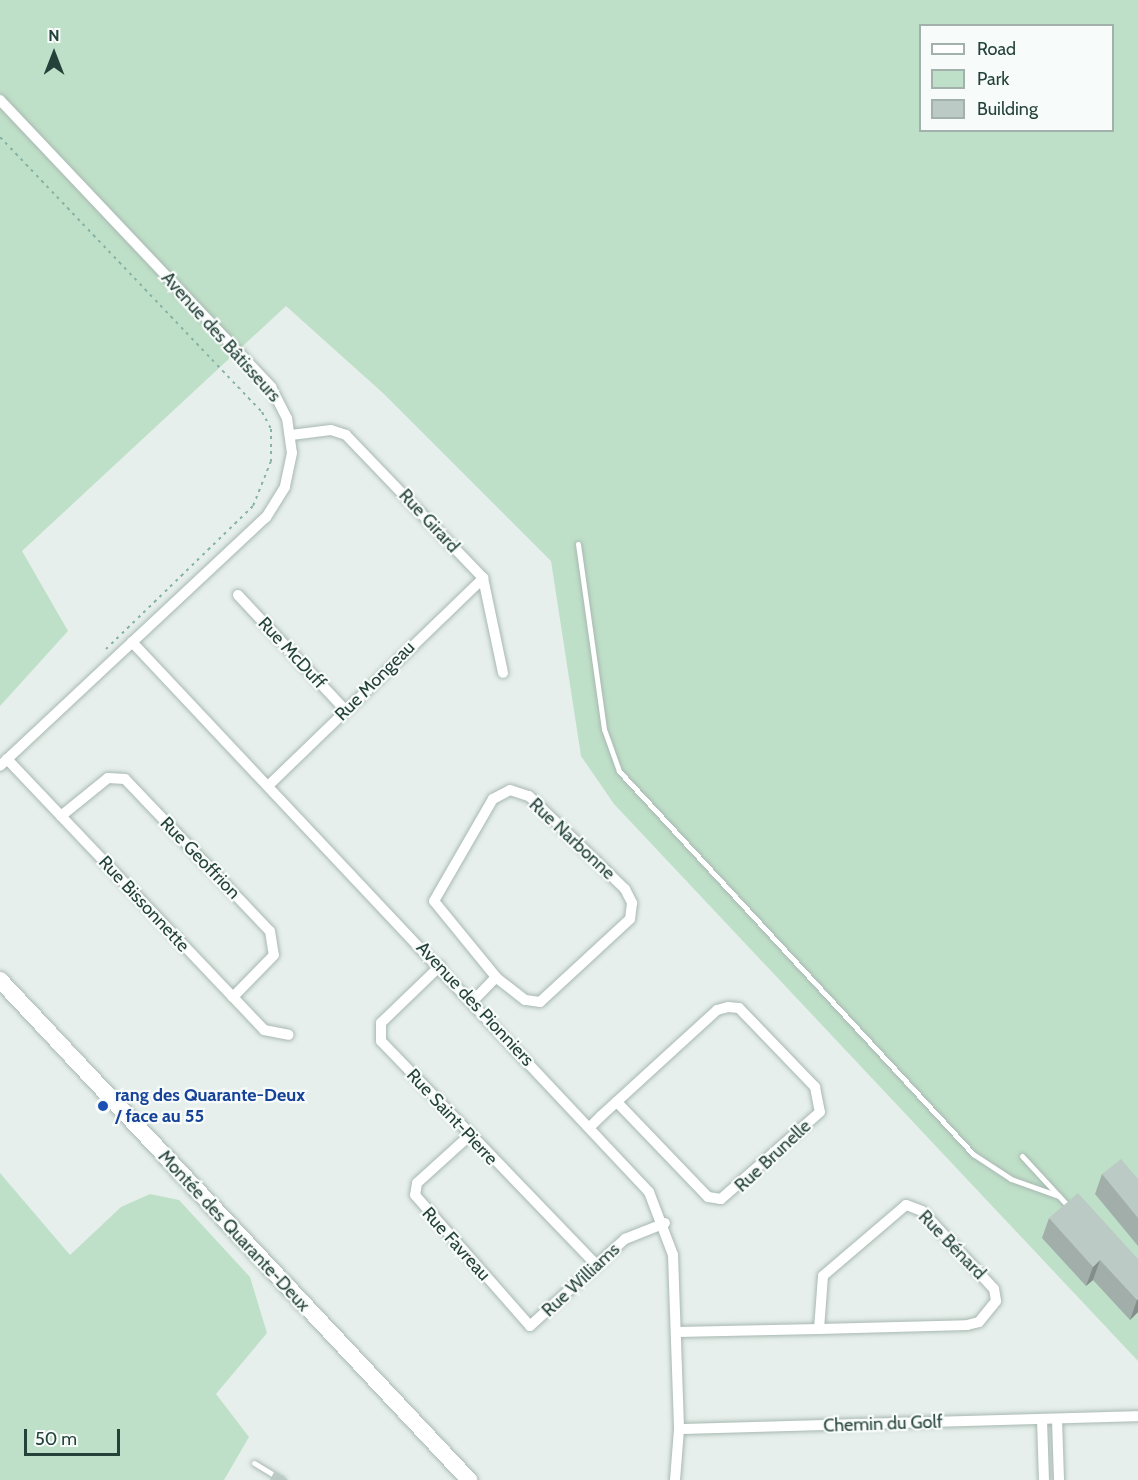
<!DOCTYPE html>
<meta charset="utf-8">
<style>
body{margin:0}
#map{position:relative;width:1138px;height:1480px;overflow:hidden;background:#e6efeb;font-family:Cabin,sans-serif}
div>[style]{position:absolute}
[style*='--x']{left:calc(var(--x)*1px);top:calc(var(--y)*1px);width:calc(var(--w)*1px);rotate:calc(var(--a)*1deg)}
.green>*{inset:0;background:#bfe0c8}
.path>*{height:2px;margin-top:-1px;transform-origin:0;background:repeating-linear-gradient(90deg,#86b3a5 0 3px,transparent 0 7.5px)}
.roads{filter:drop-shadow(0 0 2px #a8b8b2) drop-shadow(0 0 2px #a8b8b2)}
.service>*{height:5px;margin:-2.5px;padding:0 2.5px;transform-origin:2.5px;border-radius:2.5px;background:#fff}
.minor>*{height:10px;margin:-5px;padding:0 5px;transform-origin:5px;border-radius:5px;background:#fff}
.secondary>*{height:16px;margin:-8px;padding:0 8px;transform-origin:8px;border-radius:8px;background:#fff}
.wall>*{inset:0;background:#a1aea9}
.shaded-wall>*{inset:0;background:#838d89}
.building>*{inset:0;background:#bbcac4}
.dots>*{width:16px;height:16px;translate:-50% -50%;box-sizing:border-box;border:3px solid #f7fbf9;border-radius:50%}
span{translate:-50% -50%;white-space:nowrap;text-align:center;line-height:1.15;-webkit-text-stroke:4.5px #f7fbf9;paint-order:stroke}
.street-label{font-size:18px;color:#24423a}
.transit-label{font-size:18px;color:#164399;font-weight:700}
.left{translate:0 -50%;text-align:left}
.legend{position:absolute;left:919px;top:24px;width:195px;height:108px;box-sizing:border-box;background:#f7fbf9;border:2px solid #a3b1ad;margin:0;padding:8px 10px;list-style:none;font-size:18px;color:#24423a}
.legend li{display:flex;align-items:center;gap:12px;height:30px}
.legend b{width:30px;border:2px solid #a3b1ad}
.north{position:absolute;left:24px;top:24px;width:60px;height:60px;-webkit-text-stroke:4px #f7fbf9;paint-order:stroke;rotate:0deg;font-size:16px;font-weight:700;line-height:24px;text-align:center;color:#24423a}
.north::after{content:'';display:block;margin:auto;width:21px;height:27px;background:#24423a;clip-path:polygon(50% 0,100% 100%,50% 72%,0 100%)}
.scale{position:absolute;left:24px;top:1429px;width:96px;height:27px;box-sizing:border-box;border:3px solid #24423a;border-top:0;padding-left:8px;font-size:18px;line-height:21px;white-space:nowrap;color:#24423a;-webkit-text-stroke:4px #f7fbf9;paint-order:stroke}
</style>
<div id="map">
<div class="green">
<i style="clip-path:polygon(evenodd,0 0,1138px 0,1138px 1361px,614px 804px,581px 756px,551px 561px,384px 394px,286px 306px,22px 551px,68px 631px,0 706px,0 0,920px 26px,1112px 26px,1112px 130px,920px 130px,920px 26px)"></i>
<i style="clip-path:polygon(0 1173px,70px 1255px,121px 1207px,150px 1194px,179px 1200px,250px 1277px,267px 1333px,216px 1394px,249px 1437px,224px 1480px,0 1480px)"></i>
</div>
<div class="path">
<i style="--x:0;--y:137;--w:380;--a:46.4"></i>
<i style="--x:262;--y:412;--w:19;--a:62"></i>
<i style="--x:271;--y:429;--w:32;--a:90"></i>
<i style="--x:271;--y:461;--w:48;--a:111.8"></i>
<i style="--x:253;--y:506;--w:205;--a:135.8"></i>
</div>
<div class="roads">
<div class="service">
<i style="--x:578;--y:544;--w:187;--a:82"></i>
<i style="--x:604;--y:729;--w:45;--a:70.3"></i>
<i style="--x:619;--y:771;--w:522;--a:47.25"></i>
<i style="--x:973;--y:1154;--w:45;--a:33.3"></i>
<i style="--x:1011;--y:1179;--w:51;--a:19.5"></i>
<i style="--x:1022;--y:1156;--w:69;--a:47.3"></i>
<i style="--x:254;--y:1463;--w:33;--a:31"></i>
</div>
<div class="minor">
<i style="--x:0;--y:100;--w:395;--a:46.6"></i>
<i style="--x:271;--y:387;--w:35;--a:63"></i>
<i style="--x:287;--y:418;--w:35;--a:82"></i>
<i style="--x:292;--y:453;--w:35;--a:102"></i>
<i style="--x:285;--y:487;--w:36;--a:122"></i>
<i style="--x:266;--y:517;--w:364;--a:136.9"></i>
<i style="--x:291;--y:435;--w:40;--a:-7.1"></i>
<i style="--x:331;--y:430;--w:16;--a:18"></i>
<i style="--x:346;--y:435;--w:198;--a:46.2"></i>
<i style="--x:483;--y:578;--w:97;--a:78.1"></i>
<i style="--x:238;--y:595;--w:158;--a:47"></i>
<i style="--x:132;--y:642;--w:755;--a:46.77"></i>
<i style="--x:649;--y:1192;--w:67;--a:69.1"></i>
<i style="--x:673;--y:1255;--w:174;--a:88"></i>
<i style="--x:7;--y:759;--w:373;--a:46.5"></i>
<i style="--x:264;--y:1030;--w:25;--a:11"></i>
<i style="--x:269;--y:785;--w:298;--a:-44"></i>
<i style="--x:510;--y:790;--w:20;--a:18"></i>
<i style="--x:529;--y:796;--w:134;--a:44.1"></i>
<i style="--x:625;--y:889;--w:16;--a:63"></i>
<i style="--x:632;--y:903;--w:16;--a:97"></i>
<i style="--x:630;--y:919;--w:122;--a:137.3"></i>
<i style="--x:540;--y:1002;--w:15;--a:-172"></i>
<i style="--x:525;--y:1000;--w:37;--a:-142"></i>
<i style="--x:496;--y:977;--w:98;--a:-129.2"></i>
<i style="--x:434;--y:901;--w:118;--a:-60"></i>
<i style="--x:493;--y:799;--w:19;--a:-28"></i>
<i style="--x:61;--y:816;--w:60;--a:-39"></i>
<i style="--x:108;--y:778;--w:17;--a:3"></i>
<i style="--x:125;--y:779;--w:210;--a:46.4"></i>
<i style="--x:270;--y:931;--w:24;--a:81"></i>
<i style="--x:274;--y:955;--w:59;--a:134.3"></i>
<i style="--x:440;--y:966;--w:82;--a:136"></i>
<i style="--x:381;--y:1023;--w:18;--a:90"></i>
<i style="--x:381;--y:1041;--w:308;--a:46.1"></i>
<i style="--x:473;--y:1001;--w:33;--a:-46"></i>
<i style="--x:591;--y:1126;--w:14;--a:-45"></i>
<i style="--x:601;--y:1116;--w:157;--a:-42.4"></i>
<i style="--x:717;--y:1010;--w:11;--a:-15"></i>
<i style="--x:728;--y:1007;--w:11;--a:5"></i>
<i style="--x:739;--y:1008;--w:110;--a:46.1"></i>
<i style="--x:815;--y:1087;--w:25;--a:79"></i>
<i style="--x:820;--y:1112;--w:132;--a:138.7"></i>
<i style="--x:721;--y:1199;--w:13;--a:-171"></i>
<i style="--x:708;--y:1197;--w:132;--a:-133.8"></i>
<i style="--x:469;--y:1136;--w:70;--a:137.9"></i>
<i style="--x:417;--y:1183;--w:12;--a:99"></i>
<i style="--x:415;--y:1195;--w:174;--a:48.7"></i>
<i style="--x:530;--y:1326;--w:129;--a:-42.5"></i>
<i style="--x:625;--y:1239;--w:43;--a:-21.8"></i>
<i style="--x:677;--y:1332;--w:142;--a:-1.2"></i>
<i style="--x:819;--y:1329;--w:148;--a:-1.5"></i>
<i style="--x:967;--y:1325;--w:12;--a:-14"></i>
<i style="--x:979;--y:1322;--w:27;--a:-51"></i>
<i style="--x:996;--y:1301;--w:12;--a:-99"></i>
<i style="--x:994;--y:1289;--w:106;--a:-132.7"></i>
<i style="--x:922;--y:1211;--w:17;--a:-159"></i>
<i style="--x:906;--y:1205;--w:109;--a:139.5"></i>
<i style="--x:823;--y:1276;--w:53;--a:94.3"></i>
<i style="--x:1057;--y:1419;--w:61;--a:88.1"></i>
<i style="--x:1042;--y:1420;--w:60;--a:88.1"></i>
<i style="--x:675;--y:1480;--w:51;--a:-85.5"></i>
<i style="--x:679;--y:1429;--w:459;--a:-1.6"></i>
</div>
<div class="secondary">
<i style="--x:0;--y:980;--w:686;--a:46.83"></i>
</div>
</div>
<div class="wall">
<i style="clip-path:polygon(1102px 1174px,1138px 1179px,1138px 1246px,1095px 1194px)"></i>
<i style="clip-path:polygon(1049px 1218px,1138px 1259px,1138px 1312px,1130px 1320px,1093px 1280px,1086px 1286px,1042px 1238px)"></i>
</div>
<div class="shaded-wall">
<i style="clip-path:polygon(1100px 1260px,1093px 1280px,1086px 1286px,1093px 1267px)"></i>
<i style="clip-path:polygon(1138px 1299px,1138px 1312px,1130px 1320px,1137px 1300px)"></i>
</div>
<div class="building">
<i style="clip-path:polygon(1121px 1159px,1138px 1179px,1138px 1218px,1102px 1174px)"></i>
<i style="clip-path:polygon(1078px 1193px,1138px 1259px,1138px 1299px,1137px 1300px,1100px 1260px,1093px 1267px,1049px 1218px)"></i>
<i style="clip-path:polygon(274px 1472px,288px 1480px,270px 1480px)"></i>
</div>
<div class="dots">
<i style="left:103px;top:1106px;background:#1a4fb4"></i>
</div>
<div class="street-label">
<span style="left:221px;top:337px;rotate:48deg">Avenue des Bâtisseurs</span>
<span style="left:429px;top:521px;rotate:47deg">Rue Girard</span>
<span style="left:292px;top:653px;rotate:47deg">Rue McDuff</span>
<span style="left:375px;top:681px;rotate:-45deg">Rue Mongeau</span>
<span style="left:572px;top:839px;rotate:43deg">Rue Narbonne</span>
<span style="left:200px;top:858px;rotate:46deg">Rue Geoffrion</span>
<span style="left:144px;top:904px;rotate:47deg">Rue Bissonnette</span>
<span style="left:475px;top:1004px;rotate:47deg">Avenue des Pionniers</span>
<span style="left:452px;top:1117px;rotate:47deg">Rue Saint-Pierre</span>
<span style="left:773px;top:1156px;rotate:-43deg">Rue Brunelle</span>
<span style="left:234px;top:1231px;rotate:47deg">Montée des Quarante-Deux</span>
<span style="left:456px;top:1244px;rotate:48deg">Rue Favreau</span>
<span style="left:952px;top:1245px;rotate:46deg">Rue Bénard</span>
<span style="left:581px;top:1280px;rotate:-43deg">Rue Williams</span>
<span style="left:883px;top:1424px;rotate:-2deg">Chemin du Golf</span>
</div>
<div class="transit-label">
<span class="left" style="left:115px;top:1106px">rang des Quarante-Deux<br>/ face au 55</span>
</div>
<ul class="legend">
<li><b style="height:8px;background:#fff"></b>Road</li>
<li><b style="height:16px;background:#bfe0c8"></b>Park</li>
<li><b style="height:16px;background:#bbcac4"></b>Building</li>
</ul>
<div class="north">N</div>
<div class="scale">50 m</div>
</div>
